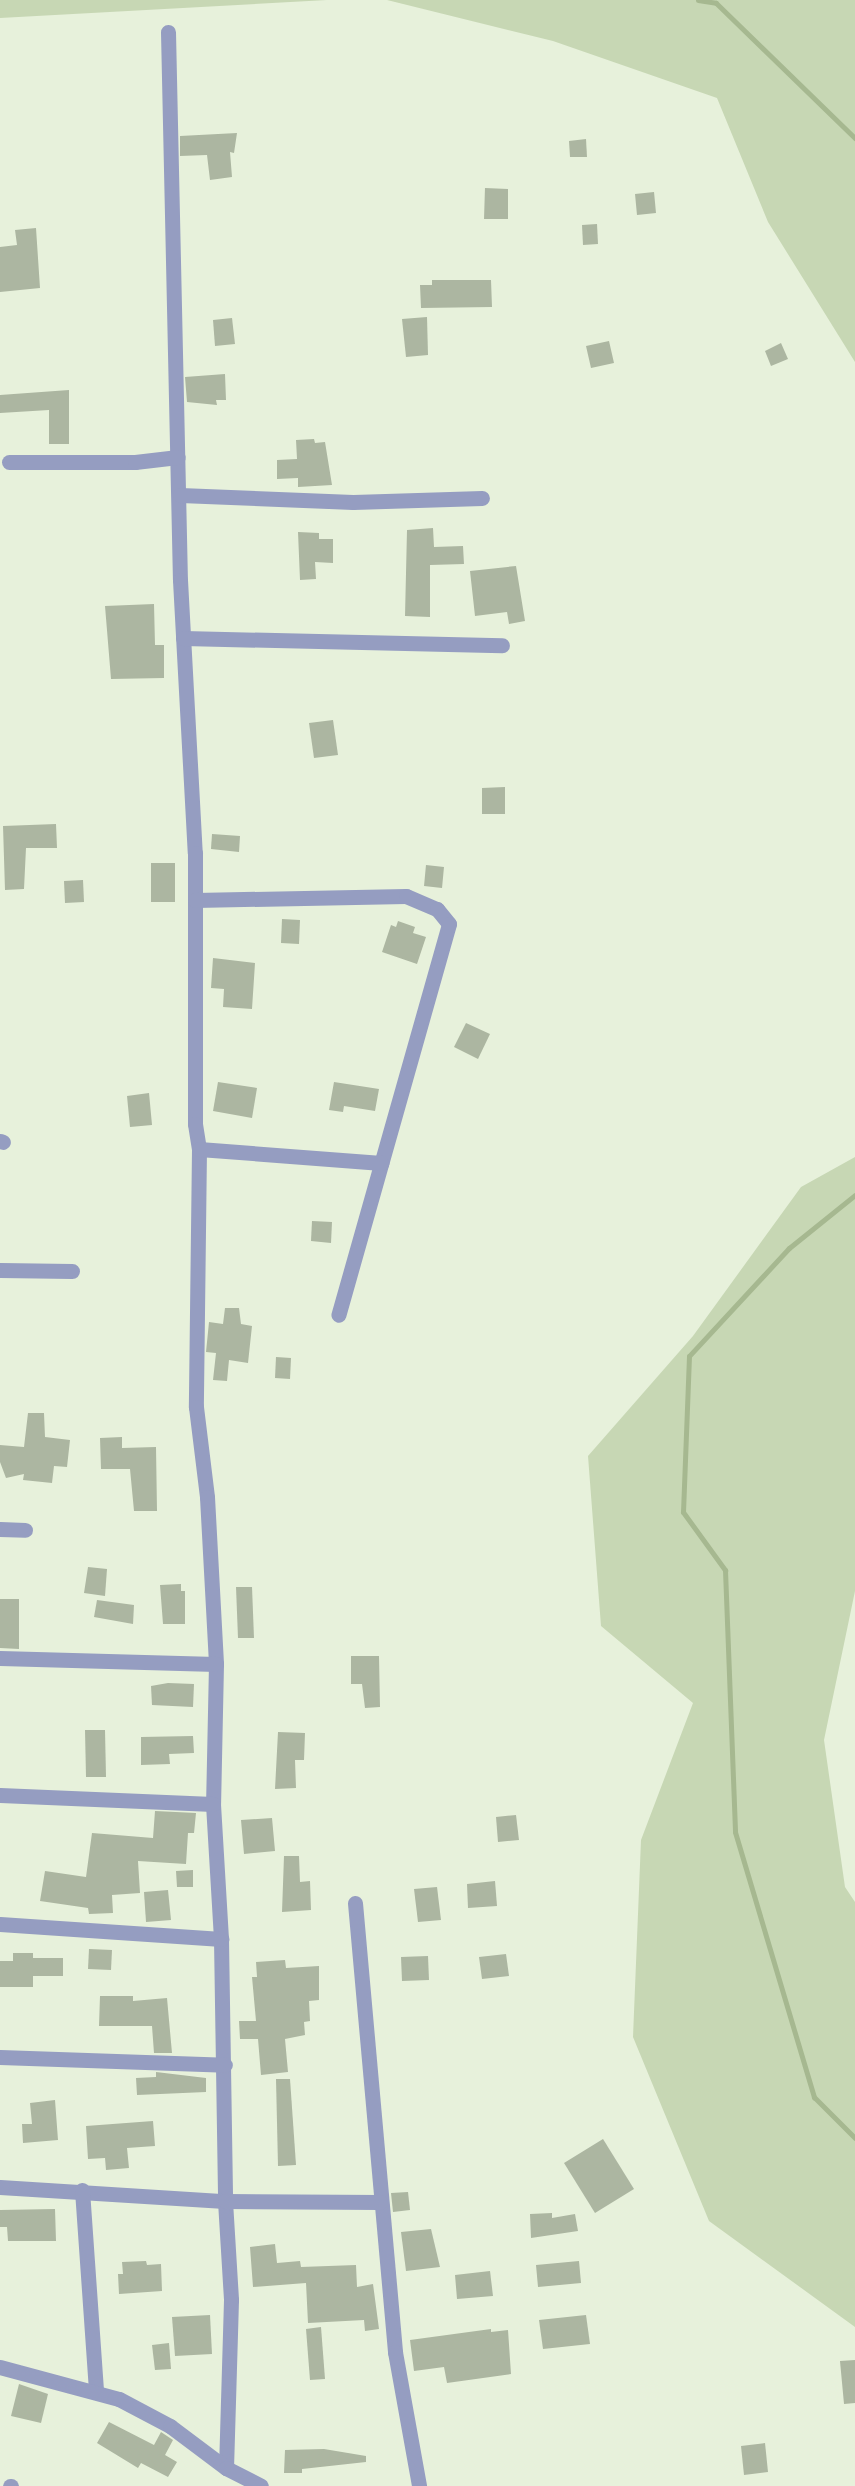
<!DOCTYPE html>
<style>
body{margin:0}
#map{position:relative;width:855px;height:2486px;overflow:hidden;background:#e7f1db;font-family:Jost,sans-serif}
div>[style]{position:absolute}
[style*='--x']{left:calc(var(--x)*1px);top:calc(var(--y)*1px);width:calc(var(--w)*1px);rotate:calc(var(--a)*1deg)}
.green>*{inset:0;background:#c7d7b4}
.stream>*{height:5px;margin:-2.5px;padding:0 2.5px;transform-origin:2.5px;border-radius:2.5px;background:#a6b890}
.building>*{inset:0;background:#acb6a1}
.street>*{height:15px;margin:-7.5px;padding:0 7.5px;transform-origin:7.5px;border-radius:7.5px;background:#959dc1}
span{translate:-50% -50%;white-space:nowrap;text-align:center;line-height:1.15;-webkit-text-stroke:4.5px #e7f1db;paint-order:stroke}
</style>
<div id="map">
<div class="green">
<i style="clip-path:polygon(0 0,327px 0,0 18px)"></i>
<i style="clip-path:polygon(387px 0,855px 0,855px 362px,768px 222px,717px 98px,553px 41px)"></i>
<i style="clip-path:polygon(855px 1157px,855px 1591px,824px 1740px,845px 1887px,855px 1902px,855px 2327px,709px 2221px,633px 2037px,641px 1840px,693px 1703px,601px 1626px,588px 1456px,693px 1336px,801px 1187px)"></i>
</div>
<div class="stream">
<i style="--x:698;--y:0;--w:18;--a:9"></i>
<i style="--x:716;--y:3;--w:194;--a:44.2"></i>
<i style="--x:855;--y:1195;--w:85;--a:141.2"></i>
<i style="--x:789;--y:1248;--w:147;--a:132.8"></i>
<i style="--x:689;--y:1356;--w:156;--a:92.2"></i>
<i style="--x:683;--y:1512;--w:72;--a:54.1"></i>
<i style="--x:725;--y:1570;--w:262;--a:87.8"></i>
<i style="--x:735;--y:1832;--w:277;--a:73.4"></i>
<i style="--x:814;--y:2097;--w:58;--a:45"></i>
</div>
<div class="building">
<i style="clip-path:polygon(237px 133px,234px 153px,230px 152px,232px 177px,210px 180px,207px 155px,180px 156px,180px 136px)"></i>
<i style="clip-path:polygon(586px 139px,587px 157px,570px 157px,569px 141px)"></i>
<i style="clip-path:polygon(485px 188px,508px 189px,508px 219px,484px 219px)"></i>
<i style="clip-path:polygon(654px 192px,656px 213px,637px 215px,635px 194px)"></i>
<i style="clip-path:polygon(597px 224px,598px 244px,583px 245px,582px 225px)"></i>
<i style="clip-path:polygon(36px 228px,40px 288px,0 292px,0 247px,17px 245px,15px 230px)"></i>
<i style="clip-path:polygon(432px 280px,491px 280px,492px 307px,421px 308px,420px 285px,432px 285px)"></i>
<i style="clip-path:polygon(427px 317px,428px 355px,406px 357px,402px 319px)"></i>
<i style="clip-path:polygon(232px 318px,235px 344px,215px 346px,213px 320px)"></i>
<i style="clip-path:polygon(609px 341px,614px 363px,591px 368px,586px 346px)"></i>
<i style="clip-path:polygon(781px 343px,788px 359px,771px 366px,765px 351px)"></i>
<i style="clip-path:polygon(225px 374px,226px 400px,216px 400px,217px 405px,187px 402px,185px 377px)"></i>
<i style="clip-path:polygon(69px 390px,69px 444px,49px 444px,49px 410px,0 413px,0 395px)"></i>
<i style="clip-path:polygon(314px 439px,315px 443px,325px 442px,332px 485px,298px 487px,298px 478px,277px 479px,277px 460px,297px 459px,296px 440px)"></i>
<i style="clip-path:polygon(433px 528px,434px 547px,463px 546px,464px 564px,430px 565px,430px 617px,405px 616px,407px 530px)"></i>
<i style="clip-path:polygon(298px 532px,319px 533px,319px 539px,333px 539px,333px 563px,315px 562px,316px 579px,300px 580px)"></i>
<i style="clip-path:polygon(516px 566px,525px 621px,509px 624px,507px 612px,475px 616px,470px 571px)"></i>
<i style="clip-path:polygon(154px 604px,155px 645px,164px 645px,164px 678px,111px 679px,105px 606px)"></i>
<i style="clip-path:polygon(333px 720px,338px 755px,314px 758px,309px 723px)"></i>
<i style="clip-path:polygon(505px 787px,505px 814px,482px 814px,482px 788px)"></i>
<i style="clip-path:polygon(56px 824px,57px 848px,26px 848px,24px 889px,5px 890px,3px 826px)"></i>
<i style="clip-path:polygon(212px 834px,240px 836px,239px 852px,211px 849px)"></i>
<i style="clip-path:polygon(151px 863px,175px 863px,175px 902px,151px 902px)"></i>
<i style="clip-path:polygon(426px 865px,444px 867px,442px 888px,424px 886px)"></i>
<i style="clip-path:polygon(83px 880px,84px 902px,65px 903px,64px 881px)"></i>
<i style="clip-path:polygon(282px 919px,300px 920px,299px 944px,281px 943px)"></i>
<i style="clip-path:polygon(398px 921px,415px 927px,413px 933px,426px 937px,417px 964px,382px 952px,391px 925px,396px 927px)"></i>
<i style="clip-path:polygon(213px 958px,255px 963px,252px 1009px,223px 1007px,224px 989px,211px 988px)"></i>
<i style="clip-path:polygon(466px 1023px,490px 1034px,478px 1059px,454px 1047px)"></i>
<i style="clip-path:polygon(218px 1082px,257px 1088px,252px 1118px,213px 1111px)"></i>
<i style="clip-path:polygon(334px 1082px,379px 1089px,375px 1111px,344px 1106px,343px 1112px,329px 1110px)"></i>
<i style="clip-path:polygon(149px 1093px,152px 1125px,130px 1127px,127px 1096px)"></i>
<i style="clip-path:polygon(312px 1221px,332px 1222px,331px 1243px,311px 1241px)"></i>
<i style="clip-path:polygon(225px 1308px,239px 1308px,241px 1324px,252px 1326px,248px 1363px,229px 1360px,227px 1381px,213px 1380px,216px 1353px,206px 1352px,209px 1322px,223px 1324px)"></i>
<i style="clip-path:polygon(276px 1357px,291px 1358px,290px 1379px,275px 1378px)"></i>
<i style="clip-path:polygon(28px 1413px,44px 1413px,45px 1437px,70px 1440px,67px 1467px,54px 1466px,52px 1483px,23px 1480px,24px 1474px,6px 1478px,0 1462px,0 1445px,24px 1447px)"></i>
<i style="clip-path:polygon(122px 1437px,122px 1448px,156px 1447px,157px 1511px,134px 1511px,130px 1469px,101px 1469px,100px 1438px)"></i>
<i style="clip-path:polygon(88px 1567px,107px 1569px,105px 1596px,84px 1593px)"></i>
<i style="clip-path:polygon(181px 1584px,181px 1591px,185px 1591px,185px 1624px,163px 1624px,160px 1585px)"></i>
<i style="clip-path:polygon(236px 1587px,252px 1587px,254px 1638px,238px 1638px)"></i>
<i style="clip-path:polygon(0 1599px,19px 1599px,19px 1649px,0 1648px)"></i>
<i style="clip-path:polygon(97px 1600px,134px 1605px,133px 1624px,94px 1617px)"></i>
<i style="clip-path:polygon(351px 1656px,379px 1656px,380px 1707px,365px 1708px,362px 1684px,351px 1684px)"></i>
<i style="clip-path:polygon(168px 1683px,194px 1684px,193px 1707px,152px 1705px,151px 1686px)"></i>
<i style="clip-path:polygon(85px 1730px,105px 1730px,106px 1777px,86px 1777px)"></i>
<i style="clip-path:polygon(278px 1732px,305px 1733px,304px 1760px,295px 1760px,296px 1788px,275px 1789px)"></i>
<i style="clip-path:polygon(193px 1736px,194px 1753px,169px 1754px,170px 1764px,141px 1765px,141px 1737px)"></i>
<i style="clip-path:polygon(155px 1811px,196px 1813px,194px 1833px,188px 1833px,186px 1864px,138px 1861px,140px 1893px,112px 1895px,113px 1913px,89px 1914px,88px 1908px,40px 1901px,45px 1871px,86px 1877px,92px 1833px,153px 1838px)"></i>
<i style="clip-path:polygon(516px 1815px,519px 1840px,498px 1842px,496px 1817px)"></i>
<i style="clip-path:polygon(272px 1818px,275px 1851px,244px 1854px,241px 1820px)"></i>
<i style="clip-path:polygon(284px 1856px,299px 1856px,300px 1882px,310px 1881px,311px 1910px,282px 1912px)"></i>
<i style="clip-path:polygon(193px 1870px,193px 1887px,177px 1887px,176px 1871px)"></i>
<i style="clip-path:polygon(495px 1881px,497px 1906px,468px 1908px,467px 1884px)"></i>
<i style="clip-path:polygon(437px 1887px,441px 1920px,418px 1922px,414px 1889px)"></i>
<i style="clip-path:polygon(168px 1890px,171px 1920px,146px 1922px,144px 1892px)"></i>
<i style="clip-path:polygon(89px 1949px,112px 1950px,111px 1970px,88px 1969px)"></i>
<i style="clip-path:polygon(13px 1953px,33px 1953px,33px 1958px,63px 1958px,63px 1976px,33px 1976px,33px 1987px,0 1987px,0 1961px,13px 1961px)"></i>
<i style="clip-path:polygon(506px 1954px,509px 1976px,482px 1979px,479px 1957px)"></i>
<i style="clip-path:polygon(428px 1956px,429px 1980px,402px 1981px,401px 1957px)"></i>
<i style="clip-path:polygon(285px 1960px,286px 1968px,319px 1966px,319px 2000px,309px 2001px,310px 2021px,304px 2022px,305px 2035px,285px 2039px,288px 2072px,261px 2075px,258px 2039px,240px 2039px,239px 2021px,256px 2021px,252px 1977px,257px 1977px,256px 1962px)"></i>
<i style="clip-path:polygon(100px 1996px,133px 1996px,133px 2001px,167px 1998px,172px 2053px,154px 2053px,152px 2026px,99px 2026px)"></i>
<i style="clip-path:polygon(156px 2072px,206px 2078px,206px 2092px,137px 2095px,136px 2078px,156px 2077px)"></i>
<i style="clip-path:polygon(276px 2079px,290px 2079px,296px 2165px,278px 2166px)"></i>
<i style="clip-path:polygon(55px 2100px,58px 2140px,23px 2143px,22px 2124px,32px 2124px,30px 2103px)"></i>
<i style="clip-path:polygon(153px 2121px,155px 2146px,127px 2148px,129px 2168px,106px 2170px,105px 2158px,88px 2159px,86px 2126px)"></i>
<i style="clip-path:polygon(603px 2139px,634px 2189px,595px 2213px,564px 2163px)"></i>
<i style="clip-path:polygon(408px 2192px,410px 2210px,393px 2212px,391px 2193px)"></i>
<i style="clip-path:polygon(55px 2209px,56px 2241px,8px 2241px,7px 2227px,0 2227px,0 2210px)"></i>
<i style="clip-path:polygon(552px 2213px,552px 2218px,575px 2214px,578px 2231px,531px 2238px,530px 2214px)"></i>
<i style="clip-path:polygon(431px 2229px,440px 2267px,406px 2271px,401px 2232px)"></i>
<i style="clip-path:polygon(275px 2244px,277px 2263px,300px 2261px,301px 2267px,356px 2265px,357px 2287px,373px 2284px,379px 2329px,365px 2331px,364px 2320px,308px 2323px,306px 2283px,253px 2287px,250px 2247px)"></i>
<i style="clip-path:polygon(146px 2261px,147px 2265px,161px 2264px,162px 2291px,119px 2294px,118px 2274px,123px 2274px,122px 2262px)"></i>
<i style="clip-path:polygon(579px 2261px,581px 2283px,538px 2287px,536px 2265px)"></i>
<i style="clip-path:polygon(490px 2271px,493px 2296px,457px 2299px,455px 2275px)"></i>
<i style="clip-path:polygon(210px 2315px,212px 2354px,175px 2356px,172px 2317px)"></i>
<i style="clip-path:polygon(586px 2315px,590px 2344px,543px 2349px,539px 2320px)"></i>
<i style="clip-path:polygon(321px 2327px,325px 2379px,310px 2380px,306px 2329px)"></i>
<i style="clip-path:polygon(491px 2329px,491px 2332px,508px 2330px,511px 2374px,447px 2383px,444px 2367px,414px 2371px,410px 2340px)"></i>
<i style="clip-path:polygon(169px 2343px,171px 2369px,155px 2370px,152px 2345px)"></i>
<i style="clip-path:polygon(855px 2360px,855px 2403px,844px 2404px,840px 2361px)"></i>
<i style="clip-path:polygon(19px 2384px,48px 2394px,41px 2423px,11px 2416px)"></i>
<i style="clip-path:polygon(109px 2422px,154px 2445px,161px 2432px,173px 2440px,165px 2455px,177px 2462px,168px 2477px,141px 2463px,138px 2468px,97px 2443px)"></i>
<i style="clip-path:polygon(765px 2443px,768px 2472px,744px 2475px,741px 2446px)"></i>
<i style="clip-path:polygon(324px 2449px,366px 2456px,366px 2462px,302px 2469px,302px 2473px,284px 2473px,285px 2450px)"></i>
</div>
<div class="street">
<i style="--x:168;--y:32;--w:548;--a:88.75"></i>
<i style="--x:180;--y:580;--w:273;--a:86.9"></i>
<i style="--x:195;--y:853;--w:271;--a:90"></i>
<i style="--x:195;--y:1124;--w:25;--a:81"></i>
<i style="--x:199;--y:1149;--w:258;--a:90.7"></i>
<i style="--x:196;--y:1407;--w:91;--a:83"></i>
<i style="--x:207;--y:1497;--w:167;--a:86.9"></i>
<i style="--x:216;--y:1664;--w:140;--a:91.2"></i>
<i style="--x:213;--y:1804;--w:135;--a:86.6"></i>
<i style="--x:221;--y:1939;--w:262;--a:89.1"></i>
<i style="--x:225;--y:2201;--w:99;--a:86.5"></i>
<i style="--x:231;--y:2300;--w:168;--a:91.7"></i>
<i style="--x:9;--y:462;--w:126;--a:0"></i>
<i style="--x:135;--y:462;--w:43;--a:-6.6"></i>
<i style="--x:180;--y:495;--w:173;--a:2.3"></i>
<i style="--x:353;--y:502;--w:129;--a:-1.8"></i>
<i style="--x:183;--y:638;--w:319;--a:1.3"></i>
<i style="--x:195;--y:900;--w:211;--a:-1.1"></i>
<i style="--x:406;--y:896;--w:34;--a:23"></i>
<i style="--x:437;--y:909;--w:19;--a:51"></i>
<i style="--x:449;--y:924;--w:406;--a:105.8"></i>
<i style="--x:0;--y:1141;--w:3;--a:18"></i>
<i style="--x:199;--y:1149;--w:183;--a:4.4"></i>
<i style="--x:0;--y:1270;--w:72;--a:0.8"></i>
<i style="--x:0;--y:1529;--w:25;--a:2"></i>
<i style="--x:0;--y:1658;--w:216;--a:1.6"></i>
<i style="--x:0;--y:1795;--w:213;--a:2.4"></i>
<i style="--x:355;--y:1903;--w:451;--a:84.9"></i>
<i style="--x:395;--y:2352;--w:136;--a:79.8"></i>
<i style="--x:0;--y:1924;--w:222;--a:3.9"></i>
<i style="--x:0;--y:2057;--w:225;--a:2"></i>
<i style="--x:0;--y:2187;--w:225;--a:3.6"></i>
<i style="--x:225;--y:2201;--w:155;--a:0.4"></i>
<i style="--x:82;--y:2190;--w:202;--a:86"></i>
<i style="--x:0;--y:2367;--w:123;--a:15.1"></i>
<i style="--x:119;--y:2399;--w:58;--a:27.9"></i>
<i style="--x:170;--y:2426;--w:70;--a:36.9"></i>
<i style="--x:226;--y:2468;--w:39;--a:27"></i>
<i style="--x:10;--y:2486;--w:1;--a:0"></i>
</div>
</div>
